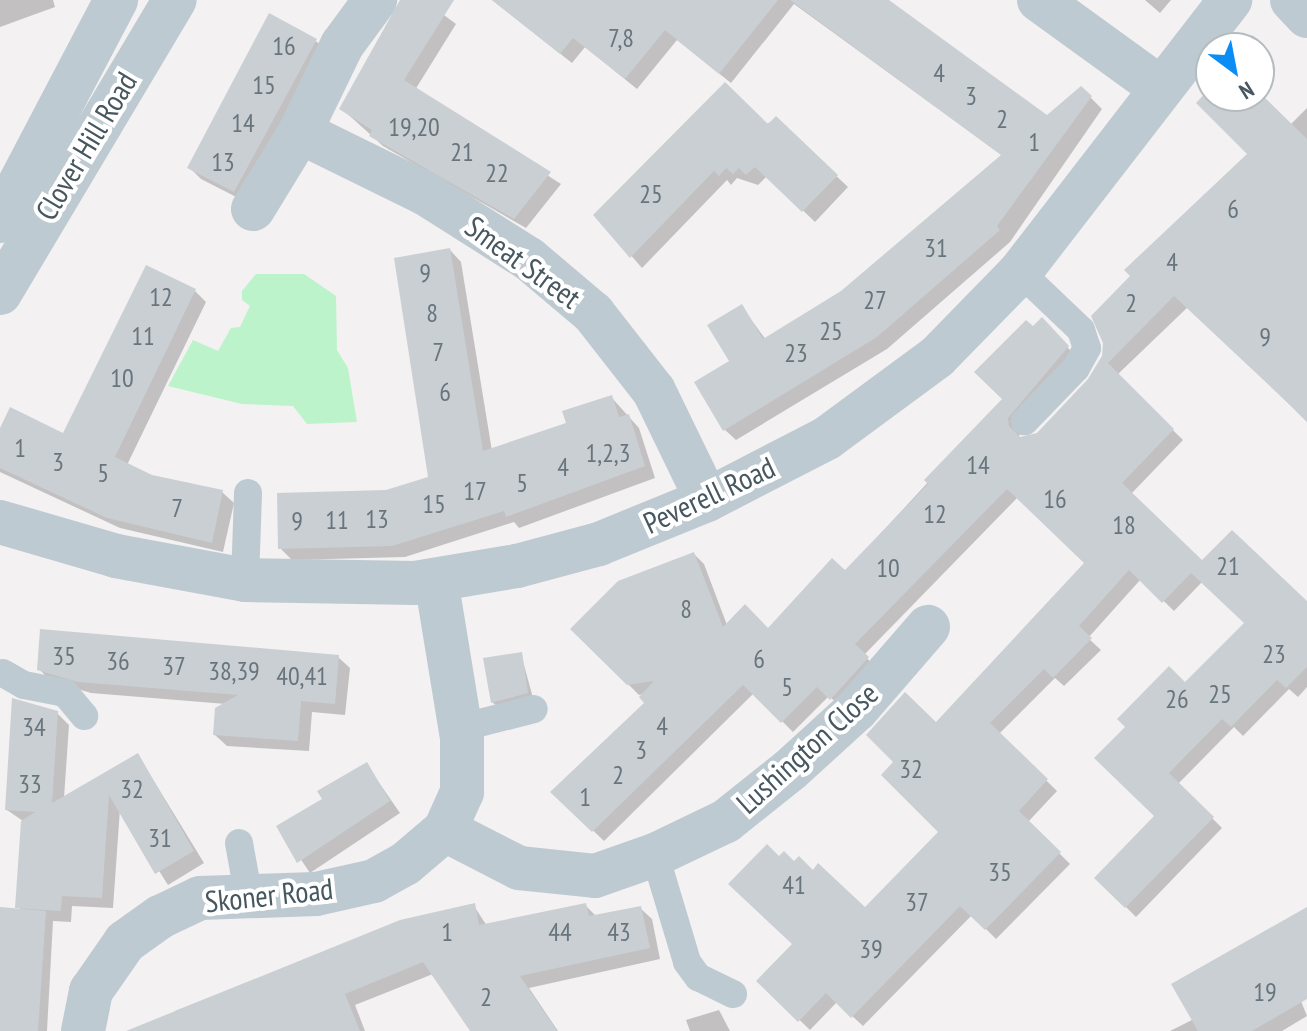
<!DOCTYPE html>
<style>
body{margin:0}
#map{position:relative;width:1307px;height:1031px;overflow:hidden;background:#f3f1f1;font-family:"PT Sans Narrow",sans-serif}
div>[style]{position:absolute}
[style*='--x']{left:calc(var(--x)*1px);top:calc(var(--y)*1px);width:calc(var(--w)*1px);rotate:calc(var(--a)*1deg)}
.green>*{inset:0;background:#bdf3cb}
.shadow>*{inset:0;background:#0003}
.building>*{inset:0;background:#cacfd4}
.lane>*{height:28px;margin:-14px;padding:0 14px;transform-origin:14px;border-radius:14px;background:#becad1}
.street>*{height:44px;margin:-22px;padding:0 22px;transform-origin:22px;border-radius:22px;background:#becad1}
span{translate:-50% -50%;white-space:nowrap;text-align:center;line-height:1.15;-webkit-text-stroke:8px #fff;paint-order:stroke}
.number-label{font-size:26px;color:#68757d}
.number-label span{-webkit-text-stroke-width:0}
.street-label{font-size:30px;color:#475760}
.north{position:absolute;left:1195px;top:32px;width:80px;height:80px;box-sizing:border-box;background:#fff;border:2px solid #b5bcbf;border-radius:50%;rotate:148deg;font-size:22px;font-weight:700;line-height:32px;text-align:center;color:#475760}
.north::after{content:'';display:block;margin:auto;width:28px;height:36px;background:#0a8df4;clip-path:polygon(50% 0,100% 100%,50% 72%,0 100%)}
</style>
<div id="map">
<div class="green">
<i style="clip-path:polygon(256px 274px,304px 274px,336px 296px,337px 350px,348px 368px,357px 422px,307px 424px,293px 406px,242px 404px,168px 386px,193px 340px,218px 351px,231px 328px,240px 327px,250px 306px,242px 300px,242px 291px)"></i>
</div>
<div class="shadow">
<i style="clip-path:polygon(0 0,53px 0,55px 7px,0 27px)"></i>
<i style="clip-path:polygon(402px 0,424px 0,456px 24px,415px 90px,561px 184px,526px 228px,383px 146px,341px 108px)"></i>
<i style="clip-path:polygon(492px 0,886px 0,1047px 118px,1081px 88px,1102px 109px,1010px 242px,887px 349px,736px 440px,724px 429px,742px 307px,766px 340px,843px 293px,1003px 156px,794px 4px,731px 83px,677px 40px,637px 89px,585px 47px,572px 63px)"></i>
<i style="clip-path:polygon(1145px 0,1171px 0,1160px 13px)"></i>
<i style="clip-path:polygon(316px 41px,327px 52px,246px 202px,201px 179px,189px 167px)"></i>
<i style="clip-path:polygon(1211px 90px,1211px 96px,1290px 125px,1307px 108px,1307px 422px,1190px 305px,1117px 375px,1183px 440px,1131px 494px,1202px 563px,1307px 603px,1307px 687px,1298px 697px,1289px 689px,1243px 736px,1234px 727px,1178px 784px,1222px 828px,1136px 917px,1097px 878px,1157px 816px,1185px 685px,1246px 623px,1203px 581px,1174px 611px,1141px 579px,1088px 638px,1101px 650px,1064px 686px,1055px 678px,999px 734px,1057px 791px,1028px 822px,1070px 864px,996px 939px,972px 915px,863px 1026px,837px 1002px,810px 1030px,759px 981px,794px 944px,779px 859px,813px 873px,865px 910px,941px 832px,936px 725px,1087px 563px,1018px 497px,864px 655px,877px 669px,842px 708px,829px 696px,793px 732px,754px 693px,604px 841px,553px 792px,647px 703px,644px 694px,639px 695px,573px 629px,694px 554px,704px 564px,727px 625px,768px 631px,845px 572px,1005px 399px,1033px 329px,1052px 330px,1077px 358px,1022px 420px,1019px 438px,1038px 435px,1090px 381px,1250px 154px,1198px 103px)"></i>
<i style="clip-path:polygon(776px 119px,848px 187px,815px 222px,767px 176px,758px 185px,737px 178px,731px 185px,727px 180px,642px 268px,596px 215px)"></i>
<i style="clip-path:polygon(450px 250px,461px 262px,492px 451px,569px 424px,612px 398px,639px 428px,655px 478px,519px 528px,514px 522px,405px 557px,292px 560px,280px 548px,386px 492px,431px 478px)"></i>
<i style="clip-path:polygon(195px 291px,206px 302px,127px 465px,151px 477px,222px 492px,234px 503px,223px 552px,120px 528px,0 472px,0 433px,64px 436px)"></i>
<i style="clip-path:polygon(521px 654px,533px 698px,498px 707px,492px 702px)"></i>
<i style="clip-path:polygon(338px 657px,350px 668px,345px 715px,312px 712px,309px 751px,227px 746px,215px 735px,226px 704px,91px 693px,51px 681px,39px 669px)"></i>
<i style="clip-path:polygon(57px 713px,69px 725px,64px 798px,138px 755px,204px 863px,168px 885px,120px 809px,113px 908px,72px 906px,71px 922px,53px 921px,47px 1031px,0 1031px,0 922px,20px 911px,23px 821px,7px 810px)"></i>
<i style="clip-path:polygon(366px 764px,400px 813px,310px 873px,279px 827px,325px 800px)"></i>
<i style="clip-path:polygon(585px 905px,597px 917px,640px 908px,652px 919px,660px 959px,529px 988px,558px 1031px,472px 1031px,433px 974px,355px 1005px,365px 1031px,182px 1031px,175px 1011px,401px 922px,474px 906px,487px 926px)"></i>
<i style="clip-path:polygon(1307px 909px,1307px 985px,1297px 991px,1307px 1016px,1282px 1031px,1170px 1031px,1194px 1019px)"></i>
<i style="clip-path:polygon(719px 1010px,730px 1031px,690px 1031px,686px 1020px)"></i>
</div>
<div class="building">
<i style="clip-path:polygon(400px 0,454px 0,404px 80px,551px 172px,514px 219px,369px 136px,372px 130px,339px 109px)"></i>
<i style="clip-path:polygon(492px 0,778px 0,719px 74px,665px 30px,625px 79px,573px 38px,560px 54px)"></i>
<i style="clip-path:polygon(790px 0,889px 0,1047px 115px,1081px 86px,1092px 96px,997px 226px,1000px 230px,877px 337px,723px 431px,694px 382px,729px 361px,707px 325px,742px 304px,763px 339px,841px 291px,1001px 155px)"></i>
<i style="clip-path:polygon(269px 13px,317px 39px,234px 192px,187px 168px)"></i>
<i style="clip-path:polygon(725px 82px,768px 124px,776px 116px,838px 175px,802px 212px,755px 167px,746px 175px,739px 168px,733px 174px,726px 168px,719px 176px,714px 171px,630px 258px,593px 215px)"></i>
<i style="clip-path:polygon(1211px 87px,1211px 96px,1259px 92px,1307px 139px,1307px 421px,1174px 296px,1108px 363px,1174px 429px,1122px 483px,1202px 560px,1232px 530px,1307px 601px,1307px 667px,1286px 688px,1277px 680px,1231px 727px,1222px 719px,1169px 773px,1214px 817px,1125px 908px,1094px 878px,1154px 816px,1094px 758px,1125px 727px,1117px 719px,1169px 666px,1185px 682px,1244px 623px,1191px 573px,1162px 603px,1129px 570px,1079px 626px,1092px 638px,1053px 678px,1044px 669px,990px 723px,1048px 779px,1019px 811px,1061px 852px,985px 930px,960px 906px,851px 1018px,826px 993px,798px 1022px,756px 981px,792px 944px,728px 884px,767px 844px,779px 856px,784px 851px,794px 861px,799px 856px,813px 870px,818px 863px,865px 907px,938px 832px,881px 775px,893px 762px,866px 735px,905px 692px,936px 722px,1084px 563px,1007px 489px,855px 644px,869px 657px,830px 700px,817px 687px,781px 723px,743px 685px,592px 832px,550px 792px,644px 703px,639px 697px,654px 681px,627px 685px,570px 629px,618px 581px,694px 552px,723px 627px,745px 604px,768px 628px,832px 558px,845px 570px,928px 484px,924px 480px,1002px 399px,974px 372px,1026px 320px,1033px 326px,1042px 317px,1069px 346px,1008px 418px,1009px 426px,1020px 437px,1037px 433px,1088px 379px,1102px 356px,1103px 343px,1091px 316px,1130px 276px,1124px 270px,1247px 154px,1196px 103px)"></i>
<i style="clip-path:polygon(450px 248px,483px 451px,566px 423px,562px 411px,612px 395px,619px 417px,629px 414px,645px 466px,506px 517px,504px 511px,392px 546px,278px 549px,277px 493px,386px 490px,428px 477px,394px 258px)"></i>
<i style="clip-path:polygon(146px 265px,196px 289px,115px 457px,152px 475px,223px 490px,212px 543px,107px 518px,0 468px,0 428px,10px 407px,63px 433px)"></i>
<i style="clip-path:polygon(40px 629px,339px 655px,335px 704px,301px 701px,298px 741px,213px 735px,215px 708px,238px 695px,78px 682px,37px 670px)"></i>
<i style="clip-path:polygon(522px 652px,528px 693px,491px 703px,483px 658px)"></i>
<i style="clip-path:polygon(12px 698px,58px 711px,52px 803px,138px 753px,194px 851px,155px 874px,109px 795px,102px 898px,62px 896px,61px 911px,15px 908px,21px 821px,35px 812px,5px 810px)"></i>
<i style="clip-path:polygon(367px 762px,390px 801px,297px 863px,276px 826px,322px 799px,317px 791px)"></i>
<i style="clip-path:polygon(475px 903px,479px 925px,586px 903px,589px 916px,641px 906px,650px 948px,520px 976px,557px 1031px,470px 1031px,423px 962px,345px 994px,360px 1031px,126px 1031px,400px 920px)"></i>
<i style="clip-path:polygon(0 907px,46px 911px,38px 1031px,0 1031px)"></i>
<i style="clip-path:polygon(1307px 907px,1307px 999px,1252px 1031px,1198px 1031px,1171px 984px)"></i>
</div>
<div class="lane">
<i style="--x:1020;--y:272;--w:84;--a:43.6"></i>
<i style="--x:1081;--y:330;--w:19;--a:72"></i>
<i style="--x:1087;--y:348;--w:23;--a:119"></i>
<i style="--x:1076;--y:368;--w:74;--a:133.9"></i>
<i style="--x:245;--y:580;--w:87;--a:-88"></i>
<i style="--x:3;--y:673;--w:24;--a:30"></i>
<i style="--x:24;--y:685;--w:42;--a:11"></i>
<i style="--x:65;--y:693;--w:30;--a:50"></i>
<i style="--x:460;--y:728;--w:76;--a:-14.4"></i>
<i style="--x:239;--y:843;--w:51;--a:79.8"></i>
<i style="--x:655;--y:855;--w:112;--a:73.3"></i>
<i style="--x:687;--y:962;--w:19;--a:54"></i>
<i style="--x:698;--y:977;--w:39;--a:26"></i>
</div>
<div class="street">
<i style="--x:1039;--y:0;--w:148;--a:35.9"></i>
<i style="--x:1292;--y:0;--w:22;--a:47"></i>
<i style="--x:300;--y:132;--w:97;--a:-64.2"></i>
<i style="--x:342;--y:45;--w:56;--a:-53.7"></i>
<i style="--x:253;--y:209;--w:90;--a:-58.6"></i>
<i style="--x:300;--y:132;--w:140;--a:26.2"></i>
<i style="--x:426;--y:194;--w:122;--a:32.3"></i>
<i style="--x:529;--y:259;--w:84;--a:40.2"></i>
<i style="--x:593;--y:313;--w:99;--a:52"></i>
<i style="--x:654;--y:391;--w:121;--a:64.1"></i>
<i style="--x:0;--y:221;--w:250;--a:-62.3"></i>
<i style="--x:0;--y:293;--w:341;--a:-59.2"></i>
<i style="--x:0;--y:522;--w:121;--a:16.3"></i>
<i style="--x:116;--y:556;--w:131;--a:10.5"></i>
<i style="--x:245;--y:580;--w:170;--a:1"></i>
<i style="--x:415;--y:583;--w:103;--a:-9.5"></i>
<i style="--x:517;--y:566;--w:85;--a:-15"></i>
<i style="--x:599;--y:544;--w:117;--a:-22.2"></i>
<i style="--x:707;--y:500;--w:135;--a:-27.3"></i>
<i style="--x:827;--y:438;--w:137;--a:-36.4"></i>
<i style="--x:937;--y:357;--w:119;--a:-45.7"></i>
<i style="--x:1020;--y:272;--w:344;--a:-52.3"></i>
<i style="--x:445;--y:830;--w:83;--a:27.2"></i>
<i style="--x:519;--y:868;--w:76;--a:6"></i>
<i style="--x:595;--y:876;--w:64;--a:-19.3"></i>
<i style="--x:655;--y:855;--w:79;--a:-25.6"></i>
<i style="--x:726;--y:821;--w:82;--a:-38.6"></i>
<i style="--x:790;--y:770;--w:89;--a:-42.3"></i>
<i style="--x:856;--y:710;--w:110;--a:-49.1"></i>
<i style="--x:83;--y:1031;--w:41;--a:-78.7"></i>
<i style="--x:91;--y:991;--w:60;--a:-55.2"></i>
<i style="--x:125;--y:942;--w:43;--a:-35.5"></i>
<i style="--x:160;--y:917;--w:44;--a:-25.4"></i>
<i style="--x:200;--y:898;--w:116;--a:-2"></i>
<i style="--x:316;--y:894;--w:59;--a:-12.6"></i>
<i style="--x:374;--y:881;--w:35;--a:-29"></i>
<i style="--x:405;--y:864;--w:52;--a:-40.4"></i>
<i style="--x:445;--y:830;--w:42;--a:-65.9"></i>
<i style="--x:462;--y:792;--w:54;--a:-90"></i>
<i style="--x:462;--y:738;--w:160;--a:-99.3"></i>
</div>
<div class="number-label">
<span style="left:621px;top:38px">7,8</span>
<span style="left:284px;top:46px">16</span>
<span style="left:939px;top:73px">4</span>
<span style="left:264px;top:85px">15</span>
<span style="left:971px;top:96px">3</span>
<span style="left:1002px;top:119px">2</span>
<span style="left:243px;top:123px">14</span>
<span style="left:414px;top:127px">19,20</span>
<span style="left:1034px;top:142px">1</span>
<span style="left:462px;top:152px">21</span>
<span style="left:223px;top:162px">13</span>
<span style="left:497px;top:173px">22</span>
<span style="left:651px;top:194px">25</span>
<span style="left:1233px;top:209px">6</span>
<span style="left:936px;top:248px">31</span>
<span style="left:1172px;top:262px">4</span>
<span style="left:425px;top:273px">9</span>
<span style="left:161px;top:297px">12</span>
<span style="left:875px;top:300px">27</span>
<span style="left:1131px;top:303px">2</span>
<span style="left:432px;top:313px">8</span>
<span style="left:831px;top:331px">25</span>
<span style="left:143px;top:336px">11</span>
<span style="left:1265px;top:337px">9</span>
<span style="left:438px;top:352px">7</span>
<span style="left:796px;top:353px">23</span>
<span style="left:122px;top:378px">10</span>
<span style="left:445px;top:392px">6</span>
<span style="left:20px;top:448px">1</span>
<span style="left:608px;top:453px">1,2,3</span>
<span style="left:58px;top:462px">3</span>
<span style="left:978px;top:465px">14</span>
<span style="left:563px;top:467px">4</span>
<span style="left:103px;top:473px">5</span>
<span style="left:522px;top:483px">5</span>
<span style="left:475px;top:491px">17</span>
<span style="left:1055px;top:499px">16</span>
<span style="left:434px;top:504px">15</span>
<span style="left:177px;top:508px">7</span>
<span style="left:935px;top:514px">12</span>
<span style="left:377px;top:519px">13</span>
<span style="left:337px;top:520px">11</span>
<span style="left:297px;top:521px">9</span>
<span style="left:1124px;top:525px">18</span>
<span style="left:1228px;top:566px">21</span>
<span style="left:888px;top:568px">10</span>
<span style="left:686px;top:609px">8</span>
<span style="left:1274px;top:654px">23</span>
<span style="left:64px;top:656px">35</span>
<span style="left:759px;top:659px">6</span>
<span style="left:118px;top:661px">36</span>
<span style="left:174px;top:666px">37</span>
<span style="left:234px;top:671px">38,39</span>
<span style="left:302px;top:676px">40,41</span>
<span style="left:787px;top:687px">5</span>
<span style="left:1220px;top:694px">25</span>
<span style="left:1177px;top:699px">26</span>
<span style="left:662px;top:726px">4</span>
<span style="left:34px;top:727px">34</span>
<span style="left:641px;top:750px">3</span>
<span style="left:911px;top:769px">32</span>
<span style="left:618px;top:775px">2</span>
<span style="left:30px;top:784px">33</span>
<span style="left:132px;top:789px">32</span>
<span style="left:585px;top:797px">1</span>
<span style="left:160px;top:838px">31</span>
<span style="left:1000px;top:872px">35</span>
<span style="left:794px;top:885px">41</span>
<span style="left:917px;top:902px">37</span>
<span style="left:447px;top:932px">1</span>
<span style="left:560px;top:932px">44</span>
<span style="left:619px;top:932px">43</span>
<span style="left:871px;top:949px">39</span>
<span style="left:1265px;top:992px">19</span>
<span style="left:486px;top:997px">2</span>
</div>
<div class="street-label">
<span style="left:86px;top:146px;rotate:-59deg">Clover Hill Road</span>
<span style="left:523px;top:262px;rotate:36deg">Smeat Street</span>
<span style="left:709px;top:495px;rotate:-25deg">Peverell Road</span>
<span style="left:807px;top:748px;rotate:-42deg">Lushington Close</span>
<span style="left:269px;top:895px;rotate:-6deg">Skoner Road</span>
</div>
<div class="north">N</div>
</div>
